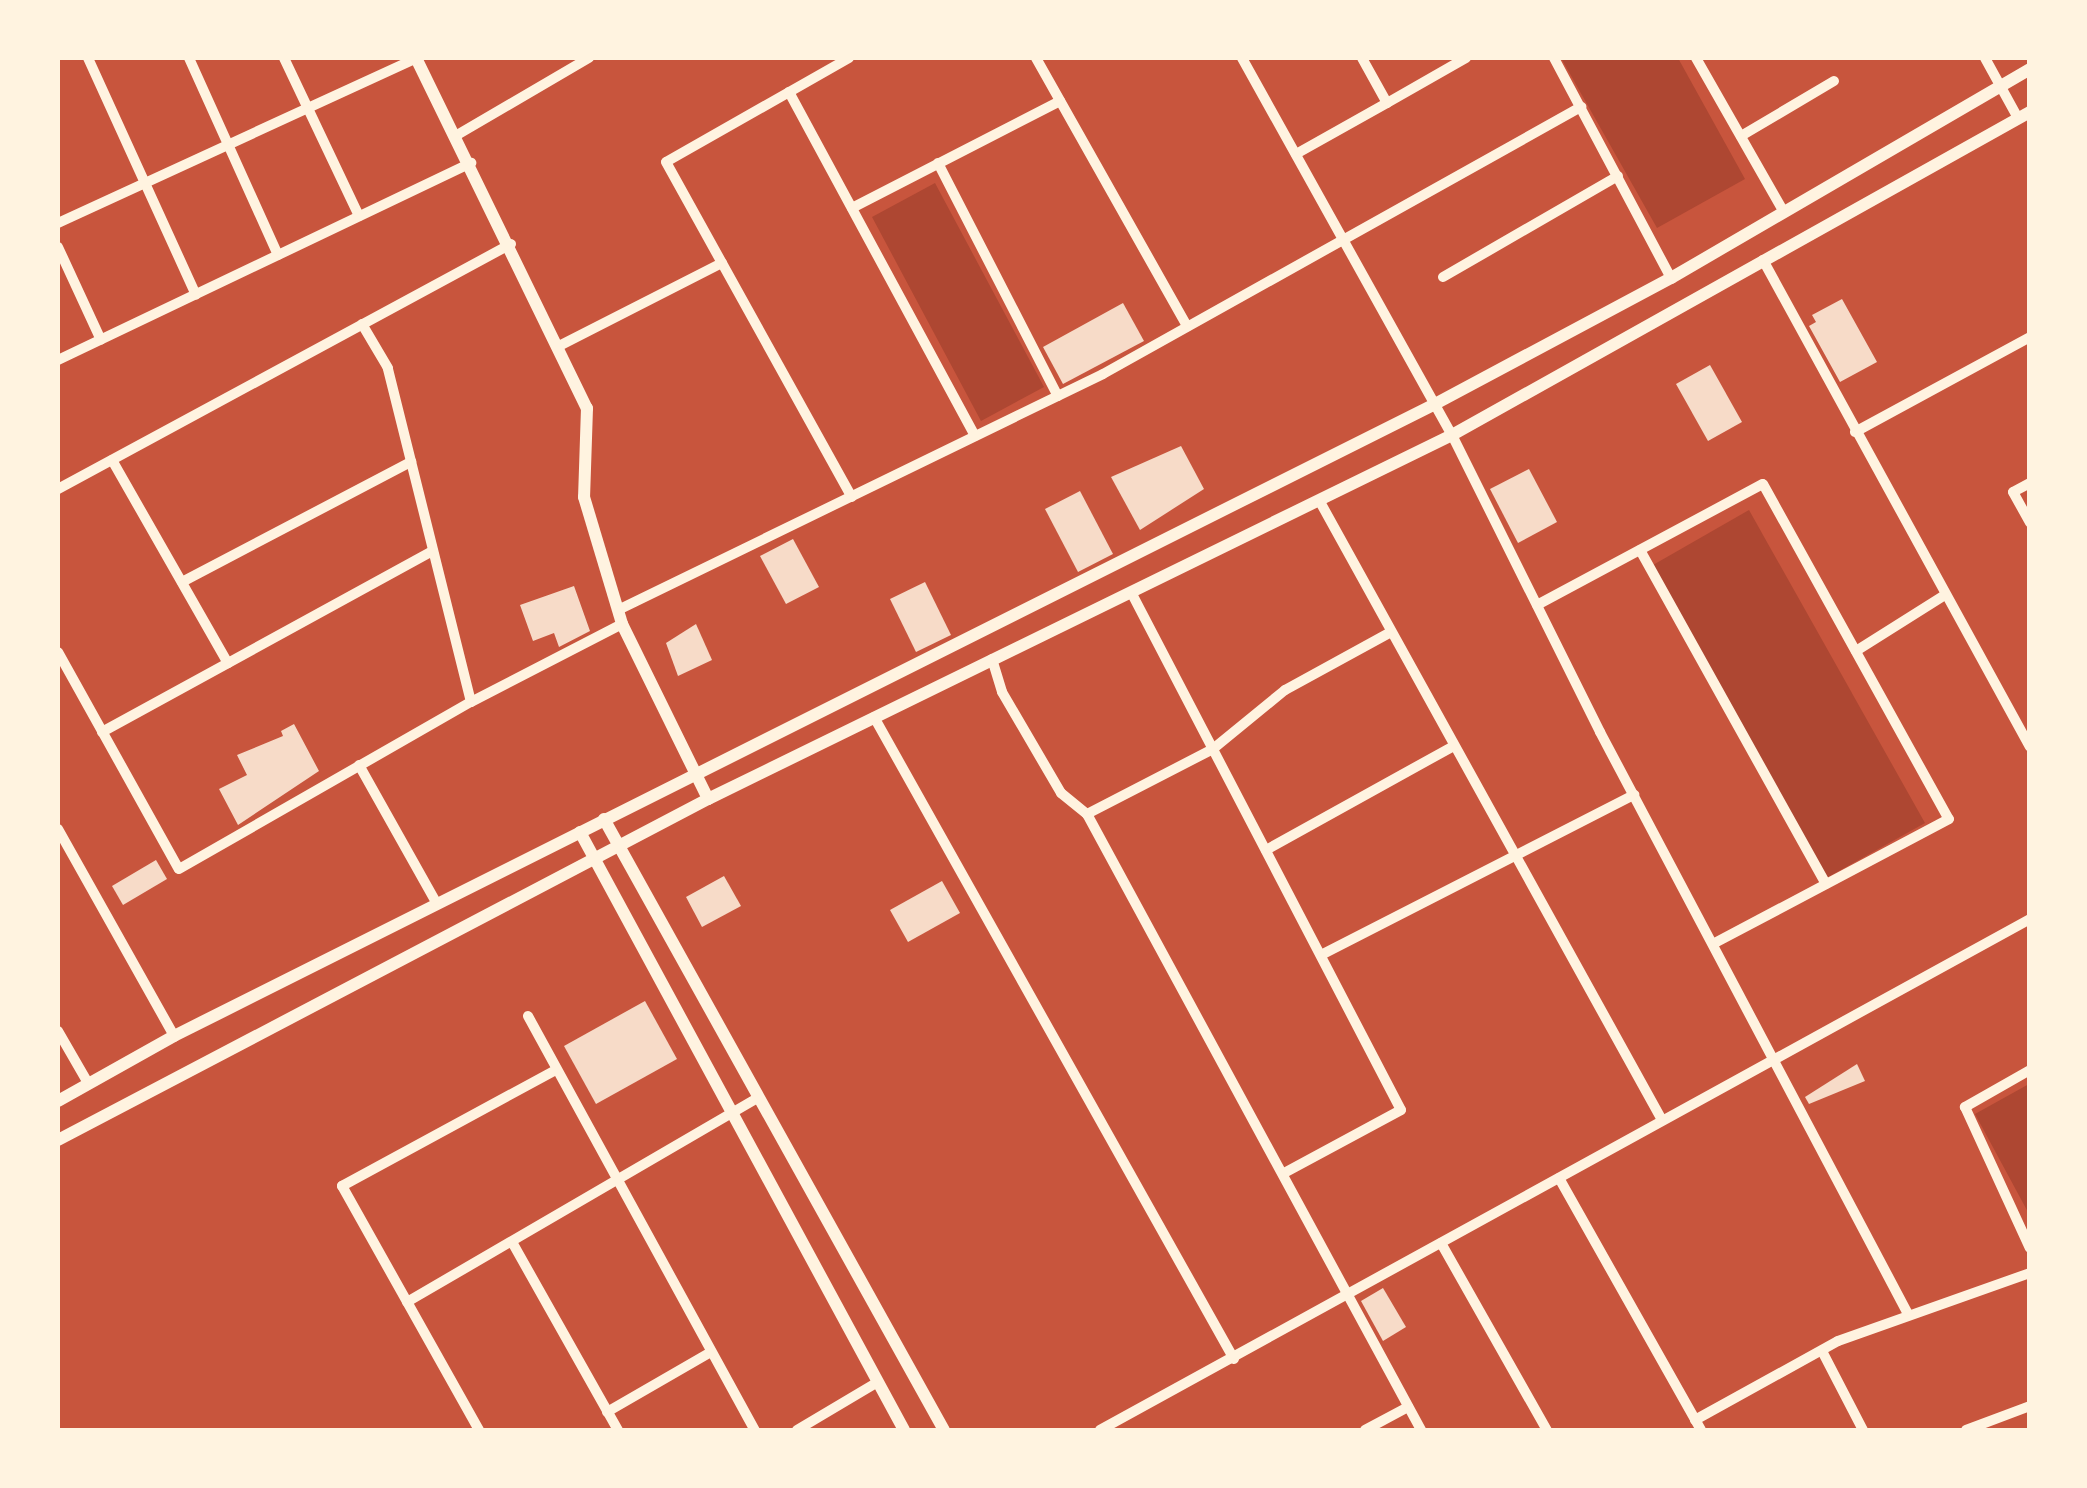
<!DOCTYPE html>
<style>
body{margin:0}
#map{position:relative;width:2087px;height:1488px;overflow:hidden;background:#c8553d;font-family:"Alegreya Sans",sans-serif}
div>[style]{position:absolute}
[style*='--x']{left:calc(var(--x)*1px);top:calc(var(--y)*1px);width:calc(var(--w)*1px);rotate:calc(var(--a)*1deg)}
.green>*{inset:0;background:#ae4732}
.building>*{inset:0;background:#f7dbc8}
.minor>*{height:10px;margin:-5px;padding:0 5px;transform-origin:5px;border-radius:5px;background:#fff3e0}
.tertiary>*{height:12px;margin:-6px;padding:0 6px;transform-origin:6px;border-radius:6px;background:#fff3e0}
span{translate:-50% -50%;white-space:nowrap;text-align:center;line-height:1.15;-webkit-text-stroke:10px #fff3e0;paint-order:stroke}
.frame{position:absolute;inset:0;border:60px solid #fff3e0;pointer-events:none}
</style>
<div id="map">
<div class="green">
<i style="clip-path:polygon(1561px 58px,1678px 58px,1745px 179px,1657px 228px)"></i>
<i style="clip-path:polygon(935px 183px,1044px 387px,981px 421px,872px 217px)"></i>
<i style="clip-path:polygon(1749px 510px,1925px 823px,1821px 881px,1646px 569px)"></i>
<i style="clip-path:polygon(2029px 1084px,2029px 1214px,1975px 1114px)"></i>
</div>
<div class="building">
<i style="clip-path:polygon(1842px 299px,1877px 362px,1840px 382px,1809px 326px,1816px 322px,1812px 315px)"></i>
<i style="clip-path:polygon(1123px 303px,1144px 341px,1063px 384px,1043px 347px)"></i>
<i style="clip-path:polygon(1710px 365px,1742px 422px,1708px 441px,1676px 384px)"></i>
<i style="clip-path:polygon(1181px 446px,1204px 489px,1140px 530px,1111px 477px)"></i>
<i style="clip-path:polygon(1529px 469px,1557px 522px,1518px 543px,1490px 489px)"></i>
<i style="clip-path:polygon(1080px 491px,1113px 554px,1078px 572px,1045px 509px)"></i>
<i style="clip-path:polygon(793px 539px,819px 587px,786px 604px,760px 556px)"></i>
<i style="clip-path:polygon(925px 582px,951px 635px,916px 652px,890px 599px)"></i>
<i style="clip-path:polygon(574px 586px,590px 631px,559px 647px,554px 633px,533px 641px,520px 605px)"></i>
<i style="clip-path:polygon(696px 624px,712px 660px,678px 676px,666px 643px)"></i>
<i style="clip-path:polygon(294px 724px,319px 771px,238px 825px,219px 789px,247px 775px,237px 755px,283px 736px,281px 731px)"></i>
<i style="clip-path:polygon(156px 860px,167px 879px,123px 905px,112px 886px)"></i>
<i style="clip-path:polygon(724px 876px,741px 906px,702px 927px,686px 897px)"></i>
<i style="clip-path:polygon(942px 881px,960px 913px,908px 942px,890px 910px)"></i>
<i style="clip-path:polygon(645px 1001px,677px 1059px,596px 1104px,564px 1046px)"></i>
<i style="clip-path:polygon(1857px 1064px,1865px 1081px,1809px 1104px,1805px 1097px)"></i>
<i style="clip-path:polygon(1383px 1288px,1406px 1327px,1383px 1341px,1361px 1301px)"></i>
</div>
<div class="minor">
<i style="--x:88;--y:58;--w:260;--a:65.5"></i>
<i style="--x:189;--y:58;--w:216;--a:65.7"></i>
<i style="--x:284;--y:58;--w:175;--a:64.6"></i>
<i style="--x:849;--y:58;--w:210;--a:150.4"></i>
<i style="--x:666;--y:162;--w:383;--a:61"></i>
<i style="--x:1036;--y:58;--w:308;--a:60.6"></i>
<i style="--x:1242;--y:58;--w:432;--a:60.9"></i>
<i style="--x:1452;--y:435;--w:332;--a:63.5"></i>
<i style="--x:1600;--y:732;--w:656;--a:62.11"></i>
<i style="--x:1554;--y:58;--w:249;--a:62"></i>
<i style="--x:1696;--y:58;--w:177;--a:60.3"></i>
<i style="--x:1985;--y:58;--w:68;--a:61.2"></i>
<i style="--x:789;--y:92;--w:391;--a:61.6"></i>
<i style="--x:1387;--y:103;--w:91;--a:-29.7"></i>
<i style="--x:457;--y:135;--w:153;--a:-30.3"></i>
<i style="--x:1741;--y:136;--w:108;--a:-30.6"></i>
<i style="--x:1296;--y:154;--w:104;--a:-29.3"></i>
<i style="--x:1387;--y:103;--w:51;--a:-119.1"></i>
<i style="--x:938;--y:163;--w:262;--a:62.8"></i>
<i style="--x:852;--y:208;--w:234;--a:-27.2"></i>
<i style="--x:58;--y:223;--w:395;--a:-24.7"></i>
<i style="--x:58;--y:247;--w:102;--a:65.2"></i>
<i style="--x:1763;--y:260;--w:555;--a:61.27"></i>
<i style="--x:1443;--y:277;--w:202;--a:-30"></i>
<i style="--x:559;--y:346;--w:183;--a:-27"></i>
<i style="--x:58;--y:360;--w:458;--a:-25.5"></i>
<i style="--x:1855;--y:432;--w:199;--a:-28.5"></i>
<i style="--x:112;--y:460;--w:234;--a:60.3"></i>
<i style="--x:2030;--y:483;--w:19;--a:152"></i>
<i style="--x:2013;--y:492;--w:35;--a:61"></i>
<i style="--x:58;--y:489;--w:515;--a:-28.41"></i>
<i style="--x:1319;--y:500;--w:709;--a:61.05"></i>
<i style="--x:1640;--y:550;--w:382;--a:60.9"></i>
<i style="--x:182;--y:582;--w:259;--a:-27.7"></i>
<i style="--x:1131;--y:592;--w:584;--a:62.47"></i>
<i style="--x:1401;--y:1110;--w:133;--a:151.7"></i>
<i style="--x:1537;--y:605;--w:256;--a:-28.2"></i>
<i style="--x:1763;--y:484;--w:383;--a:61"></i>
<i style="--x:1949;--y:819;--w:267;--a:152.1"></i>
<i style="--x:618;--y:610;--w:539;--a:-25.95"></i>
<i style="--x:1103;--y:374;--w:548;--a:-29.19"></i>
<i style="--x:1391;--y:632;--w:121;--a:151.3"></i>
<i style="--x:1285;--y:690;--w:93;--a:140.7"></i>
<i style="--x:1213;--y:749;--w:142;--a:152.7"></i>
<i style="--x:1087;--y:814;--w:701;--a:61.53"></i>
<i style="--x:1856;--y:651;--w:105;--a:-32.2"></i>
<i style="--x:58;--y:652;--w:248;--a:60.9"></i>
<i style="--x:179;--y:869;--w:336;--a:-29.8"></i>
<i style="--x:471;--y:702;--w:344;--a:-104"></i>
<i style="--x:388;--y:368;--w:51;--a:-120.6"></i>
<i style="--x:992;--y:659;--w:34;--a:73"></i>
<i style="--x:1002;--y:692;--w:117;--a:59.7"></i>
<i style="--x:1061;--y:793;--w:33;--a:39"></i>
<i style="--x:471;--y:702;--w:170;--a:-27.3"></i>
<i style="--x:874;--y:717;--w:736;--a:60.72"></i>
<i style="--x:102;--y:732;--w:377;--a:-28.7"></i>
<i style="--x:359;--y:765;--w:159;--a:60.7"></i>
<i style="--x:58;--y:829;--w:237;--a:60.7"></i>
<i style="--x:1266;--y:850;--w:215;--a:-29"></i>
<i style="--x:1321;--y:955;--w:352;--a:-27.1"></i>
<i style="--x:528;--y:1016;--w:472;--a:61.3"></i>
<i style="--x:58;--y:1031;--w:60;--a:60"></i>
<i style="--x:2030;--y:1070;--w:75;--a:150.4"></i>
<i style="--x:1965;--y:1107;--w:155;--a:65.3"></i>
<i style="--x:1559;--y:1178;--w:289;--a:60.6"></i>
<i style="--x:512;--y:1242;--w:216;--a:60.6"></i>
<i style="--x:1441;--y:1243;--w:215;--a:60.5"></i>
<i style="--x:407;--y:1302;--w:406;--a:-30.2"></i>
<i style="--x:1822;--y:1351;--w:89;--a:62.6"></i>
<i style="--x:607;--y:1412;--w:120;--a:-30"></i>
<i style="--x:1695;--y:1420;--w:163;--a:-28.9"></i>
<i style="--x:1838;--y:1341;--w:204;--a:-19.5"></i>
<i style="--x:479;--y:1430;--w:280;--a:-119.3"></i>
<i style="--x:342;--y:1186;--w:243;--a:-28.5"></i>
<i style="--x:797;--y:1430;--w:92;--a:-30.7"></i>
<i style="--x:1100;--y:1430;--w:1061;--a:-28.79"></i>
<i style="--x:1365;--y:1430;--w:49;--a:-28.1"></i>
<i style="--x:1966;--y:1430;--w:68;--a:-20.6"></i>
</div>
<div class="tertiary">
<i style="--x:416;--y:58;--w:390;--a:64"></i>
<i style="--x:587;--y:408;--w:89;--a:91.9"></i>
<i style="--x:584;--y:497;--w:133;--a:73.3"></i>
<i style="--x:622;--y:624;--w:195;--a:63.8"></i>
<i style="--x:604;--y:819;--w:699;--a:60.91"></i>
<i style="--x:580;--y:832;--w:680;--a:61.55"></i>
<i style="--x:58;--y:1101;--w:133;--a:-29.3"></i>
<i style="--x:174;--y:1036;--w:1411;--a:-26.62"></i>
<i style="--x:1435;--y:404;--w:268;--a:-28.1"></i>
<i style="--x:1671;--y:278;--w:415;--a:-30.2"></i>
<i style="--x:58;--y:1140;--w:734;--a:-27.68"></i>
<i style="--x:708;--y:799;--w:828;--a:-26.07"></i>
<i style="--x:1452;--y:435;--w:662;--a:-29.2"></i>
</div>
<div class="frame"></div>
</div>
